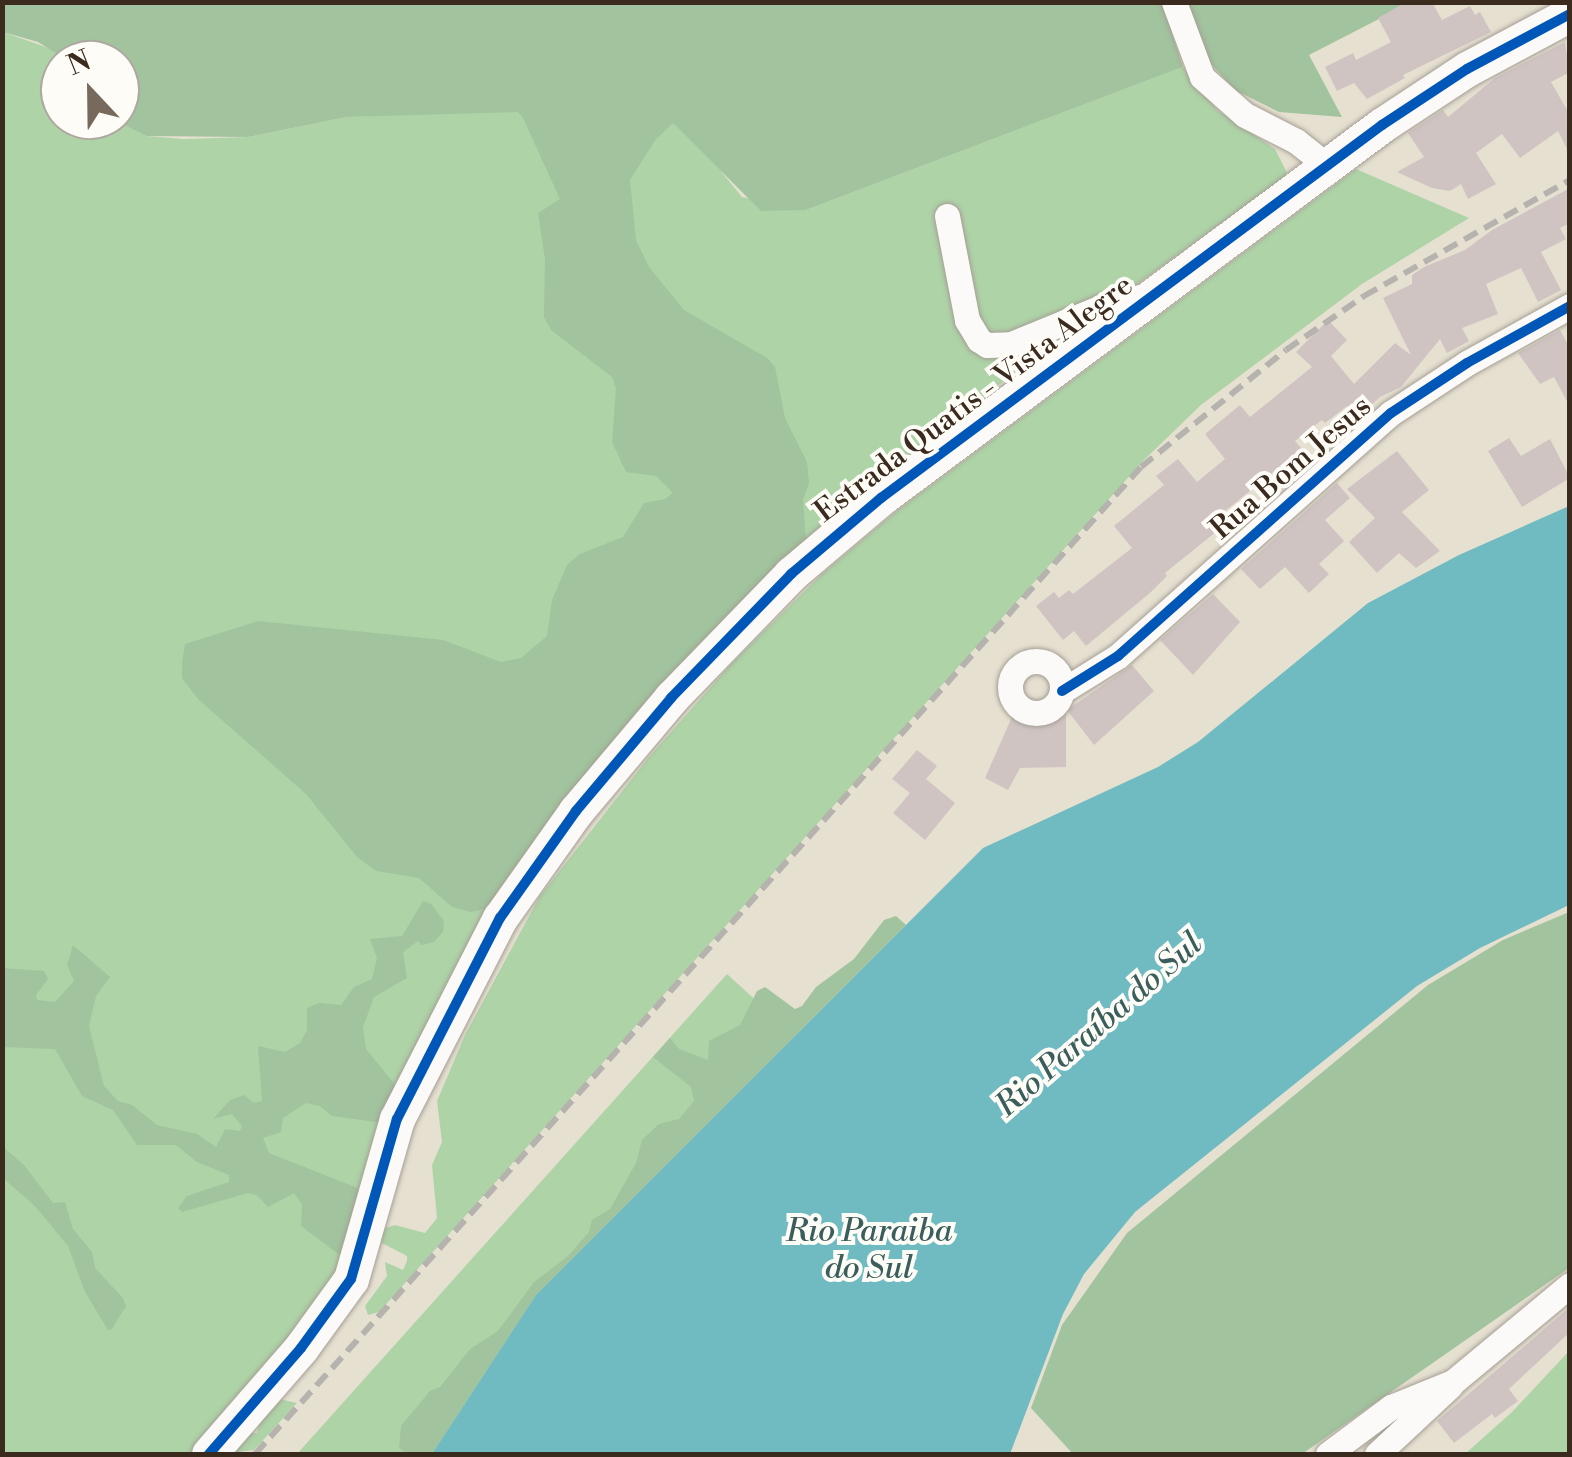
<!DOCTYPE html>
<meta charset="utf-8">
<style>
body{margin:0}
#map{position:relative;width:1572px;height:1457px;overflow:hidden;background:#e6e0d1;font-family:"Libre Bodoni",serif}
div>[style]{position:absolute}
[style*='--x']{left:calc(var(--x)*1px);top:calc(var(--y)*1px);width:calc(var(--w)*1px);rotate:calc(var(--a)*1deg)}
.green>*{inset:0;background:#aed3a7}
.forest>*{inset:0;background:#a1c39d}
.water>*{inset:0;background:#6fbbc1}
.building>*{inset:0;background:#d0c4c3}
.roads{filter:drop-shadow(0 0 2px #a59f95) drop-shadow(0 0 2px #a59f95)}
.street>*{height:25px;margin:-12.5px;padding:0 12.5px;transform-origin:12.5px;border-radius:12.5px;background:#fbfaf8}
.street>.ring{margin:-12.5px;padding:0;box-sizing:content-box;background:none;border:25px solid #fbfaf8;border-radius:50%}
.secondary>*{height:35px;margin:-17.5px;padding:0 17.5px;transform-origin:17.5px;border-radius:17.5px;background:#fbfaf8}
.rail>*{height:6px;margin-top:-3px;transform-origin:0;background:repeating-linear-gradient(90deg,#b6b3af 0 15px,transparent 0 23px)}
.cycleway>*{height:10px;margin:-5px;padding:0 5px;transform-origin:5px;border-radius:5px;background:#0057b8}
span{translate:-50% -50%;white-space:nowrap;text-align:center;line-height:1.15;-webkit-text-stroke:8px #fdfcf7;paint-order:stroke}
.street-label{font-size:30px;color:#3b2a1e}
.water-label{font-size:32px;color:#3b5e5c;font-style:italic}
.frame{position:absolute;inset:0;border:5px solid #3b2a1e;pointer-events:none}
.north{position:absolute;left:40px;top:40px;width:100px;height:100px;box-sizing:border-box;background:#fdfcf7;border:2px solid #afa8a0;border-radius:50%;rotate:338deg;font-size:28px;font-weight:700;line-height:40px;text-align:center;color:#3b2a1e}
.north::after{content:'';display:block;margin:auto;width:35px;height:45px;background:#776a5d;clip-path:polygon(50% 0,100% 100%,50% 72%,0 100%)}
</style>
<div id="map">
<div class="green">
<i style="clip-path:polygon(3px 32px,57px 51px,67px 60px,60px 60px,60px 120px,114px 120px,146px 136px,184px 139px,248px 137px,347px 117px,560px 108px,673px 122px,698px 143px,742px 197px,806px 210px,1183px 67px,1217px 110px,1275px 149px,1288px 175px,1010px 376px,860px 495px,562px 810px,350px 1249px,297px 1330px,190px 1454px,3px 1454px)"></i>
<i style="clip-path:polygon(1356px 169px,1469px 218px,1362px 284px,1201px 405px,1144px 460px,379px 1312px,368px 1315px,365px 1306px,387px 1276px,385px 1262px,403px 1270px,407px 1261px,407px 1256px,378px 1241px,379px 1230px,395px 1225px,425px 1233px,437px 1218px,432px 1165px,442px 1142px,437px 1101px,465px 1035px,540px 896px,649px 757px,733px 662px,823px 573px,898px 510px)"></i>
<i style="clip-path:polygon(727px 974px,795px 1036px,536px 1295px,432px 1454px,297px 1454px)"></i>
<i style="clip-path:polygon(1569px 1351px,1569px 1454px,1465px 1454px,1512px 1412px)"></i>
<i style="clip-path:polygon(279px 1399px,297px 1403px,254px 1450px,222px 1454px,243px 1433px,257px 1433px,262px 1410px)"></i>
</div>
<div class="forest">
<i style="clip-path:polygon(3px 2px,1162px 2px,1183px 67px,806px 210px,761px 211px,673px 123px,656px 139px,630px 180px,636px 240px,649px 267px,684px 310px,767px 358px,775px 367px,785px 418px,807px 462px,809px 483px,803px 500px,806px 541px,500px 897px,485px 909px,471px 912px,452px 907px,419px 878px,376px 871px,357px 857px,306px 794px,198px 699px,182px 678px,182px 663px,185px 644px,258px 621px,443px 640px,501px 662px,521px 658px,547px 636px,552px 600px,567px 565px,580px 554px,623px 537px,644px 503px,665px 499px,673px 493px,656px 476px,626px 472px,612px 442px,616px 388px,612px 377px,551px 330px,544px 317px,545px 259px,538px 213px,560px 199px,523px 118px,518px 112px,347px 117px,248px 137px,146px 136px,114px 120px,120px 120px,120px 60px,67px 60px,38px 42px,3px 32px)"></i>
<i style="clip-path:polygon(1188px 3px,1410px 3px,1309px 55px,1342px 117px,1279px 112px,1235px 90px,1210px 63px)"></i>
<i style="clip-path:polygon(423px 901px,431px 904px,444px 921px,443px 932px,434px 942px,421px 945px,418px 941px,403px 952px,407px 978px,374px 997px,363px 1027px,366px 1049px,397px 1087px,383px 1123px,332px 1116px,320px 1106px,306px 1103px,283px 1118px,281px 1132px,263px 1138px,269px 1153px,365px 1191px,345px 1259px,301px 1226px,302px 1204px,294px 1193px,268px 1207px,257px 1195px,248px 1193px,182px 1212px,178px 1208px,187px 1196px,229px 1182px,229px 1175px,197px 1162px,176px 1145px,137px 1145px,113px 1110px,82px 1096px,55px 1049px,3px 1047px,2px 968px,44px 971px,48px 979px,36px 995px,37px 1000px,55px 1002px,74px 981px,67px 965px,73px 945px,110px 977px,96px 996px,89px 1026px,104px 1086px,118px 1101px,132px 1105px,157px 1125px,197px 1134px,216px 1147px,225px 1129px,240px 1131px,242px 1126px,232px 1114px,213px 1119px,230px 1100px,244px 1095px,254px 1103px,262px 1101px,258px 1046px,285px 1052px,300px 1043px,307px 1030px,307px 1008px,319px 1003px,341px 1005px,354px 987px,372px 979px,377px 958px,370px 939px,402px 936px)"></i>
<i style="clip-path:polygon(1569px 912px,1569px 1268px,1302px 1454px,1073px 1454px,1031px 1408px,1062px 1325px,1127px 1233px,1428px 985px,1503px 940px)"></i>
<i style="clip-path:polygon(896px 916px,906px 925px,536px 1295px,432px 1454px,408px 1454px,399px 1448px,401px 1426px,430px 1391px,440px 1387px,470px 1349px,498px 1331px,534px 1282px,567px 1257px,589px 1232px,592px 1220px,610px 1209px,636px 1163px,642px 1140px,659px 1124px,679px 1119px,694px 1101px,691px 1087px,653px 1057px,670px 1038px,679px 1049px,708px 1060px,709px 1041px,740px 1025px,757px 991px,765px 987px,795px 1009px,802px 1006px,816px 987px,854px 959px,884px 920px)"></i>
<i style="clip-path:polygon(2px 1146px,24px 1165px,53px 1203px,65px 1202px,73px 1229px,92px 1252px,95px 1268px,123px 1298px,126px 1306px,112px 1329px,108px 1330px,85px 1292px,68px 1246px,35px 1206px,3px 1178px)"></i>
</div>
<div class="water">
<i style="clip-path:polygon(1569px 506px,1569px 905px,1480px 948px,1417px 986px,1135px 1212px,1084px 1274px,1063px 1314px,1010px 1454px,432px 1454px,536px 1295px,983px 848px,1158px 767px,1198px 742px,1368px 603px,1459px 555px)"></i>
</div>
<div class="building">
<i style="clip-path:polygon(1406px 2px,1432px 2px,1442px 20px,1470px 6px,1475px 15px,1480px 12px,1491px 32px,1403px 75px,1405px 78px,1367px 99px,1354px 83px,1337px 91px,1325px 67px,1353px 53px,1356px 60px,1391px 42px,1378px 18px)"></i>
<i style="clip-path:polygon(1565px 42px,1570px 72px,1551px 82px,1570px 115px,1570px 155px,1558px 131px,1520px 158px,1502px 134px,1476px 153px,1496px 184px,1468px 199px,1461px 184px,1450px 191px,1432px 188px,1397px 172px,1424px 157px,1408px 133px,1443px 110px,1448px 117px,1495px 78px)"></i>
<i style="clip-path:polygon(1570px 188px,1570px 223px,1560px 228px,1566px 239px,1541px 252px,1561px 290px,1538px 302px,1521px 268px,1486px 284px,1498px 314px,1462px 328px,1469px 341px,1447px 353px,1440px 339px,1401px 387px,1380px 397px,1358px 417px,1347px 406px,1325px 423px,1322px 420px,1295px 441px,1308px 456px,1282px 478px,1276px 470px,1225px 511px,1232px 519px,1165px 573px,1167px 576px,1151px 592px,1086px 646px,1074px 631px,1063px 640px,1036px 606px,1054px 592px,1059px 598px,1069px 590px,1073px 594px,1132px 548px,1114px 526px,1164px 485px,1156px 476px,1178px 459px,1197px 482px,1225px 459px,1205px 434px,1240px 405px,1250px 417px,1312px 367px,1296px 352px,1328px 320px,1347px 340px,1331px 356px,1354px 384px,1395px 343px,1411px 355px,1383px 298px,1412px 284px,1412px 275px,1424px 267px,1465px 250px,1492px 230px)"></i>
<i style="clip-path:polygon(1560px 330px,1570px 348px,1570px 407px,1554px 377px,1540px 384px,1518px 353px)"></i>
<i style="clip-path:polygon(1509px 438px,1521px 456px,1550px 439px,1570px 478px,1522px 507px,1488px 451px)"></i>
<i style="clip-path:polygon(1397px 451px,1429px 490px,1402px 512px,1440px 551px,1416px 568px,1399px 553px,1377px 573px,1349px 542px,1375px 518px,1347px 489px)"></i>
<i style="clip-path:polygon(1337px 483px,1350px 498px,1325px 520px,1344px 541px,1319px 564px,1329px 574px,1309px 593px,1285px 567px,1260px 589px,1241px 569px)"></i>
<i style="clip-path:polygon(1213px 594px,1240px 622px,1193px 675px,1160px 640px)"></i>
<i style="clip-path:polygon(1132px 665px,1154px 691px,1094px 745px,1067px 710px)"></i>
<i style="clip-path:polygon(1015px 710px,1048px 725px,1066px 711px,1066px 767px,1020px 768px,1008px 790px,985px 778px)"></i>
<i style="clip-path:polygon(917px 750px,937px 766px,926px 779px,955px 803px,925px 840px,893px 813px,910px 793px,892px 779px)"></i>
<i style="clip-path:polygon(1570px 1307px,1570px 1332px,1509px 1389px,1518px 1401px,1495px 1418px,1492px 1414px,1454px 1443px,1437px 1421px)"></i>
</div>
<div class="roads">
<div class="street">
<i style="--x:1174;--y:2;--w:80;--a:69.5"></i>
<i style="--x:1202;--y:77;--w:57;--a:41.5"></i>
<i style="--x:1245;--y:115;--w:57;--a:27"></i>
<i style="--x:1296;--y:141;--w:42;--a:38.2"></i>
<i style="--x:947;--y:216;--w:106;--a:79.1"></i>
<i style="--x:967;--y:320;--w:23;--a:59"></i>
<i style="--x:979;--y:340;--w:9;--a:32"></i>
<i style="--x:987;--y:345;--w:24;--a:-2"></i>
<i style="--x:1011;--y:344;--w:97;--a:-22.3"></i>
<i style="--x:1101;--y:307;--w:44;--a:-14.3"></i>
<i class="ring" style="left:1010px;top:661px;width:27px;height:27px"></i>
<i style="--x:1062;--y:691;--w:66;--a:-32"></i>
<i style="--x:1118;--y:656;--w:365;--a:-41.7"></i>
<i style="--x:1391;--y:413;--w:91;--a:-33.3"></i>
<i style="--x:1467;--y:363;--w:118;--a:-29"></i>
<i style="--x:1328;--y:1454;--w:79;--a:-36.7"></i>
<i style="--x:1391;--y:1407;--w:67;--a:-22"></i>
<i style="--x:1453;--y:1382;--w:152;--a:-39.7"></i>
<i style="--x:1377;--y:1454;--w:100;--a:-43"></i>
</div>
<div class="secondary">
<i style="--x:209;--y:1454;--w:140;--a:-49"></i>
<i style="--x:301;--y:1348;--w:85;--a:-54.1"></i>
<i style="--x:351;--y:1279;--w:166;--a:-74"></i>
<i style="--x:397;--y:1119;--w:226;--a:-62.9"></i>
<i style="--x:500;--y:918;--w:131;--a:-54.6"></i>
<i style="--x:576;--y:811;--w:148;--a:-49.9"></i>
<i style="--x:671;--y:698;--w:173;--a:-45.9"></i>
<i style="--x:791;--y:574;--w:118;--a:-40.2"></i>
<i style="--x:881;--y:498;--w:625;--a:-36.67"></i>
<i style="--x:1382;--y:125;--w:102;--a:-33.4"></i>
<i style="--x:1467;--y:69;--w:117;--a:-28.1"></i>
</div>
</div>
<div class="rail">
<i style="--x:255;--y:1454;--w:1326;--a:-48.09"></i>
<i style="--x:1141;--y:467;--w:186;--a:-38.9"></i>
<i style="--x:1286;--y:350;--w:95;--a:-34.7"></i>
<i style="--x:1364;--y:296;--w:236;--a:-29.4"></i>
</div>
<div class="cycleway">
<i style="--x:1062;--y:691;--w:66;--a:-32"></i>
<i style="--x:1118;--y:656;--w:365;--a:-41.7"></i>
<i style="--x:1391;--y:413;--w:91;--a:-33.3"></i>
<i style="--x:1467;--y:363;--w:118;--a:-29"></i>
<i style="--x:209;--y:1454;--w:140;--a:-49"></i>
<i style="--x:301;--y:1348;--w:85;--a:-54.1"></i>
<i style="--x:351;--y:1279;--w:166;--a:-74"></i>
<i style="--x:397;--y:1119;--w:226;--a:-62.9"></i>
<i style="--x:500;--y:918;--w:131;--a:-54.6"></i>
<i style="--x:576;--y:811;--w:148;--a:-49.9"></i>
<i style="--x:671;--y:698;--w:173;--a:-45.9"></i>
<i style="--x:791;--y:574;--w:118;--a:-40.2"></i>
<i style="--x:881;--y:498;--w:625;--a:-36.67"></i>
<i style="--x:1382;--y:125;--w:102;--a:-33.4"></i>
<i style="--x:1467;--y:69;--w:117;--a:-28.1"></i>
</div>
<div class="street-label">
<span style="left:974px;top:399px;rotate:-37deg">Estrada Quatis - Vista Alegre</span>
<span style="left:1291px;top:468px;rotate:-41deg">Rua Bom Jesus</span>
</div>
<div class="water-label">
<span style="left:1099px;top:1025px;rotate:-41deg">Rio Paraíba do Sul</span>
<span style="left:869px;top:1250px">Rio Paraiba<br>do Sul</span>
</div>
<div class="frame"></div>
<div class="north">N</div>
</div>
